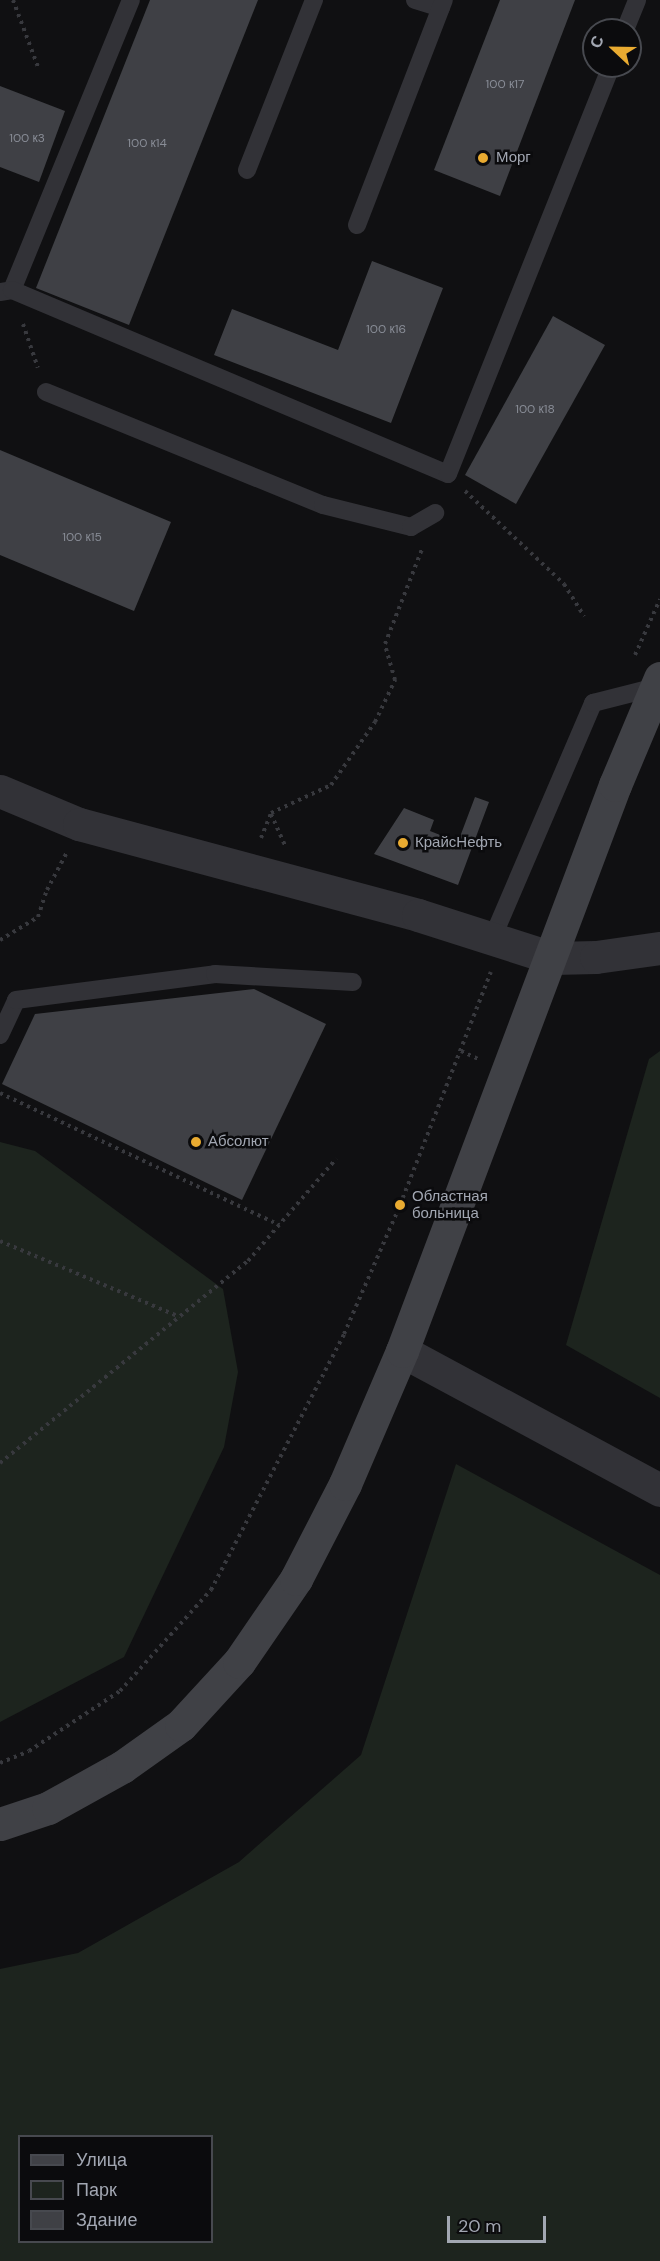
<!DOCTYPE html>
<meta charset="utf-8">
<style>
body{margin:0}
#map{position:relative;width:660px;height:2261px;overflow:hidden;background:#101012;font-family:"DM Sans",sans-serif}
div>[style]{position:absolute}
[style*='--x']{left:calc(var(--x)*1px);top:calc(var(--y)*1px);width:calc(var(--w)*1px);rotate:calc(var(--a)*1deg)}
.green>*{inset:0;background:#1d241e}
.building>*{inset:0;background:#3f4045}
.path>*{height:4px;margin-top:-2px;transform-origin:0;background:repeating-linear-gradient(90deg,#38393e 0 3px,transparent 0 7.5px)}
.service>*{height:18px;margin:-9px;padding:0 9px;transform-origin:9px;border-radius:9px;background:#323237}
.minor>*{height:33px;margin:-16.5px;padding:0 16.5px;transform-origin:16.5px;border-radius:16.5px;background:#323237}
.tertiary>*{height:33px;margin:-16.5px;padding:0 16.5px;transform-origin:16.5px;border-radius:16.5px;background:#323237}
.secondary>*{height:33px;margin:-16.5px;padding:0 16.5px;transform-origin:16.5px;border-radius:16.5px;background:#404146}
.dots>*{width:16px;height:16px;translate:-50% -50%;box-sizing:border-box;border:3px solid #0b0b0d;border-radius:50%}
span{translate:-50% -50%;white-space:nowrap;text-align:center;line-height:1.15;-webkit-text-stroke:5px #0b0b0d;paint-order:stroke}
.number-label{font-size:12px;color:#898d97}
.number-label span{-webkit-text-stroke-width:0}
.poi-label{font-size:15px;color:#a2a7b2}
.left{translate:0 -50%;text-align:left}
.legend{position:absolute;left:18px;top:2135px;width:195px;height:108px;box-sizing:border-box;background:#0b0b0d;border:2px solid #47494f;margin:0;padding:8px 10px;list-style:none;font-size:18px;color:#a2a7b2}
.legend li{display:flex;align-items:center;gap:12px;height:30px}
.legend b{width:30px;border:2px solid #47494f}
.north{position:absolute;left:582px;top:18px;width:60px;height:60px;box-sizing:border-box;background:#0b0b0d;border:2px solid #47494f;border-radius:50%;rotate:292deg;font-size:16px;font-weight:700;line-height:24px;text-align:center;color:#a2a7b2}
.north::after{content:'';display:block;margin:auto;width:21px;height:27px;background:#e9ab31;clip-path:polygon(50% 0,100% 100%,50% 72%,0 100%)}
.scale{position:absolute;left:447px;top:2216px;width:99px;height:27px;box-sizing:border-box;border:3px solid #a2a7b2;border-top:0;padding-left:8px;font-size:18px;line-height:21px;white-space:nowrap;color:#a2a7b2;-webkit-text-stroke:4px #0b0b0d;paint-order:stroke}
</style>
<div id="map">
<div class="green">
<i style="clip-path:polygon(660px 1051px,660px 1398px,566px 1345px,649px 1059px)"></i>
<i style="clip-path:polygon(0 1142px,35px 1151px,223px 1289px,238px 1372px,224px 1447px,124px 1657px,0 1722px)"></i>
<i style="clip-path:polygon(evenodd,456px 1464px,660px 1575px,660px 2261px,0 2261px,0 1969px,78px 1953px,239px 1862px,361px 1755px,456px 1464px,212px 2136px,212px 2242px,20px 2242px,20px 2136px,212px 2136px)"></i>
</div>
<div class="building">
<i style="clip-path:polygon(150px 0,258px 0,129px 325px,36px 288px)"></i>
<i style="clip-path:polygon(500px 0,575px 0,500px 196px,434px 170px)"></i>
<i style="clip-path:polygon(0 86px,65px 111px,39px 182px,0 167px)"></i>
<i style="clip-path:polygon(372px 261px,443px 288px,391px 423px,214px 355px,232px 309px,338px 350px)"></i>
<i style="clip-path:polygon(553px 316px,605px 345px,516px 504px,465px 475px)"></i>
<i style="clip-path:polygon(0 450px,171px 522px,134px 611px,0 555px)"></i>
<i style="clip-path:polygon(475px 797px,489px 802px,458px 885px,374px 854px,404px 808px,434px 820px,430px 831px,458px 842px)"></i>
<i style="clip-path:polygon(254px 989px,326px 1024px,242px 1200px,2px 1084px,35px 1014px)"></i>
</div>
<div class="path">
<i style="--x:13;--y:0;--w:72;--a:69.5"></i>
<i style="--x:23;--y:324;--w:46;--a:71.2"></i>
<i style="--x:465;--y:491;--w:136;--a:43.2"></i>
<i style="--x:564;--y:584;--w:38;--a:58"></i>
<i style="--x:635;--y:655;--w:61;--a:-65.9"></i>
<i style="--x:271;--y:814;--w:34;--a:66"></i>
<i style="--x:261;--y:838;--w:27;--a:-68"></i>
<i style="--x:271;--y:813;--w:66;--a:-25"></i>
<i style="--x:331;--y:785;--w:77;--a:-55.1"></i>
<i style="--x:375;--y:722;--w:47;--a:-64.5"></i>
<i style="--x:395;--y:680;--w:37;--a:-106"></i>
<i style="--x:385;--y:644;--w:102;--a:-68.7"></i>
<i style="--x:0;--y:940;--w:44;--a:-31.2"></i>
<i style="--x:38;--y:917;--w:28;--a:-72"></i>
<i style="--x:47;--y:890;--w:41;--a:-62.2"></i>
<i style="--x:461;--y:1051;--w:19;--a:25"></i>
<i style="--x:0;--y:1093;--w:309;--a:25.3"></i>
<i style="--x:0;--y:1241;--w:195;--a:22.9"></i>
<i style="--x:0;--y:1463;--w:320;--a:-39.2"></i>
<i style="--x:248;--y:1261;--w:135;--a:-49.2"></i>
<i style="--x:0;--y:1763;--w:31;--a:-22"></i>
<i style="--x:29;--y:1751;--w:109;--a:-33.4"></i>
<i style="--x:120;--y:1691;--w:136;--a:-48"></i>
<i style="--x:211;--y:1590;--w:288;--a:-62.5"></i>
<i style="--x:344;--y:1334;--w:141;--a:-66.5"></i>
<i style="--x:400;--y:1205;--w:250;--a:-68.7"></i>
</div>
<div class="service">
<i style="--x:415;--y:0;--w:27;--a:17"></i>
<i style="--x:625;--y:30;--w:32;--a:-68"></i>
<i style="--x:247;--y:170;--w:183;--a:-68.5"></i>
<i style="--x:357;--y:225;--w:241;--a:-68.9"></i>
<i style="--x:12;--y:290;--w:313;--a:-67.7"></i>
<i style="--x:0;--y:292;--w:12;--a:-9"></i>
<i style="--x:12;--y:290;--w:473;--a:22.9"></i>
<i style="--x:448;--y:474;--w:439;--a:-68.2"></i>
<i style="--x:46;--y:392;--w:299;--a:22.2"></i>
<i style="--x:323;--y:505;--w:91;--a:14"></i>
<i style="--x:411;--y:527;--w:28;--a:-30"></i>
<i style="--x:492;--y:939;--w:257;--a:-66.8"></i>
<i style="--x:593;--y:703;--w:65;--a:-14.3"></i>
<i style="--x:0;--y:1035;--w:38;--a:-65"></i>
<i style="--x:16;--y:1000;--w:201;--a:-7.4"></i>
<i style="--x:215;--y:974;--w:138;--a:3.3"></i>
</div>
<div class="minor">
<i style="--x:0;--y:791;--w:86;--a:22.7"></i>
<i style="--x:79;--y:824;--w:351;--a:15"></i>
<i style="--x:418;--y:915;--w:142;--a:17.7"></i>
<i style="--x:553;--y:958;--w:43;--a:-1.3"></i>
<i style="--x:596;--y:957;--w:65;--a:-8"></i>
</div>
<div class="tertiary">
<i style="--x:402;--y:1351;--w:293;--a:28.3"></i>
</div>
<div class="secondary">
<i style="--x:0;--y:1824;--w:51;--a:-18.4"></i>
<i style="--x:48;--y:1808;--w:85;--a:-29"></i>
<i style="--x:122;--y:1767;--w:72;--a:-35.4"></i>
<i style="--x:181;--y:1725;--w:86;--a:-47.4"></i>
<i style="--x:239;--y:1662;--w:101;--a:-55.5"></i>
<i style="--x:296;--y:1579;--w:107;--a:-62.7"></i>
<i style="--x:345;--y:1484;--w:145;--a:-66.8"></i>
<i style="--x:402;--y:1351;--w:605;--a:-69.38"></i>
<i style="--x:615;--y:785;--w:116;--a:-67.2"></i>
</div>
<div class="dots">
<i style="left:483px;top:158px;background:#e9ab31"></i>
<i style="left:403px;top:843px;background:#e9ab31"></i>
<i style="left:196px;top:1142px;background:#e9ab31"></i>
<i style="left:400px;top:1205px;background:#e9ab31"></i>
</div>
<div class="number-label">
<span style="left:505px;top:85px">100 к17</span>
<span style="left:27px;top:139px">100 к3</span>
<span style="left:147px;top:144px">100 к14</span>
<span style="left:386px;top:330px">100 к16</span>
<span style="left:535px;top:410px">100 к18</span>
<span style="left:82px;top:538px">100 к15</span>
</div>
<div class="poi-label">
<span class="left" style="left:496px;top:158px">Морг</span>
<span class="left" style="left:415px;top:843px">КрайсНефть</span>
<span class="left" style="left:208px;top:1142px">Абсолют</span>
<span class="left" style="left:412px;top:1205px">Областная<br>больница</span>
</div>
<ul class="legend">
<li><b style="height:8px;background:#404146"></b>Улица</li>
<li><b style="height:16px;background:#1d241e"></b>Парк</li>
<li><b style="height:16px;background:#3f4045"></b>Здание</li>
</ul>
<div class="north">С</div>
<div class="scale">20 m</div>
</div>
